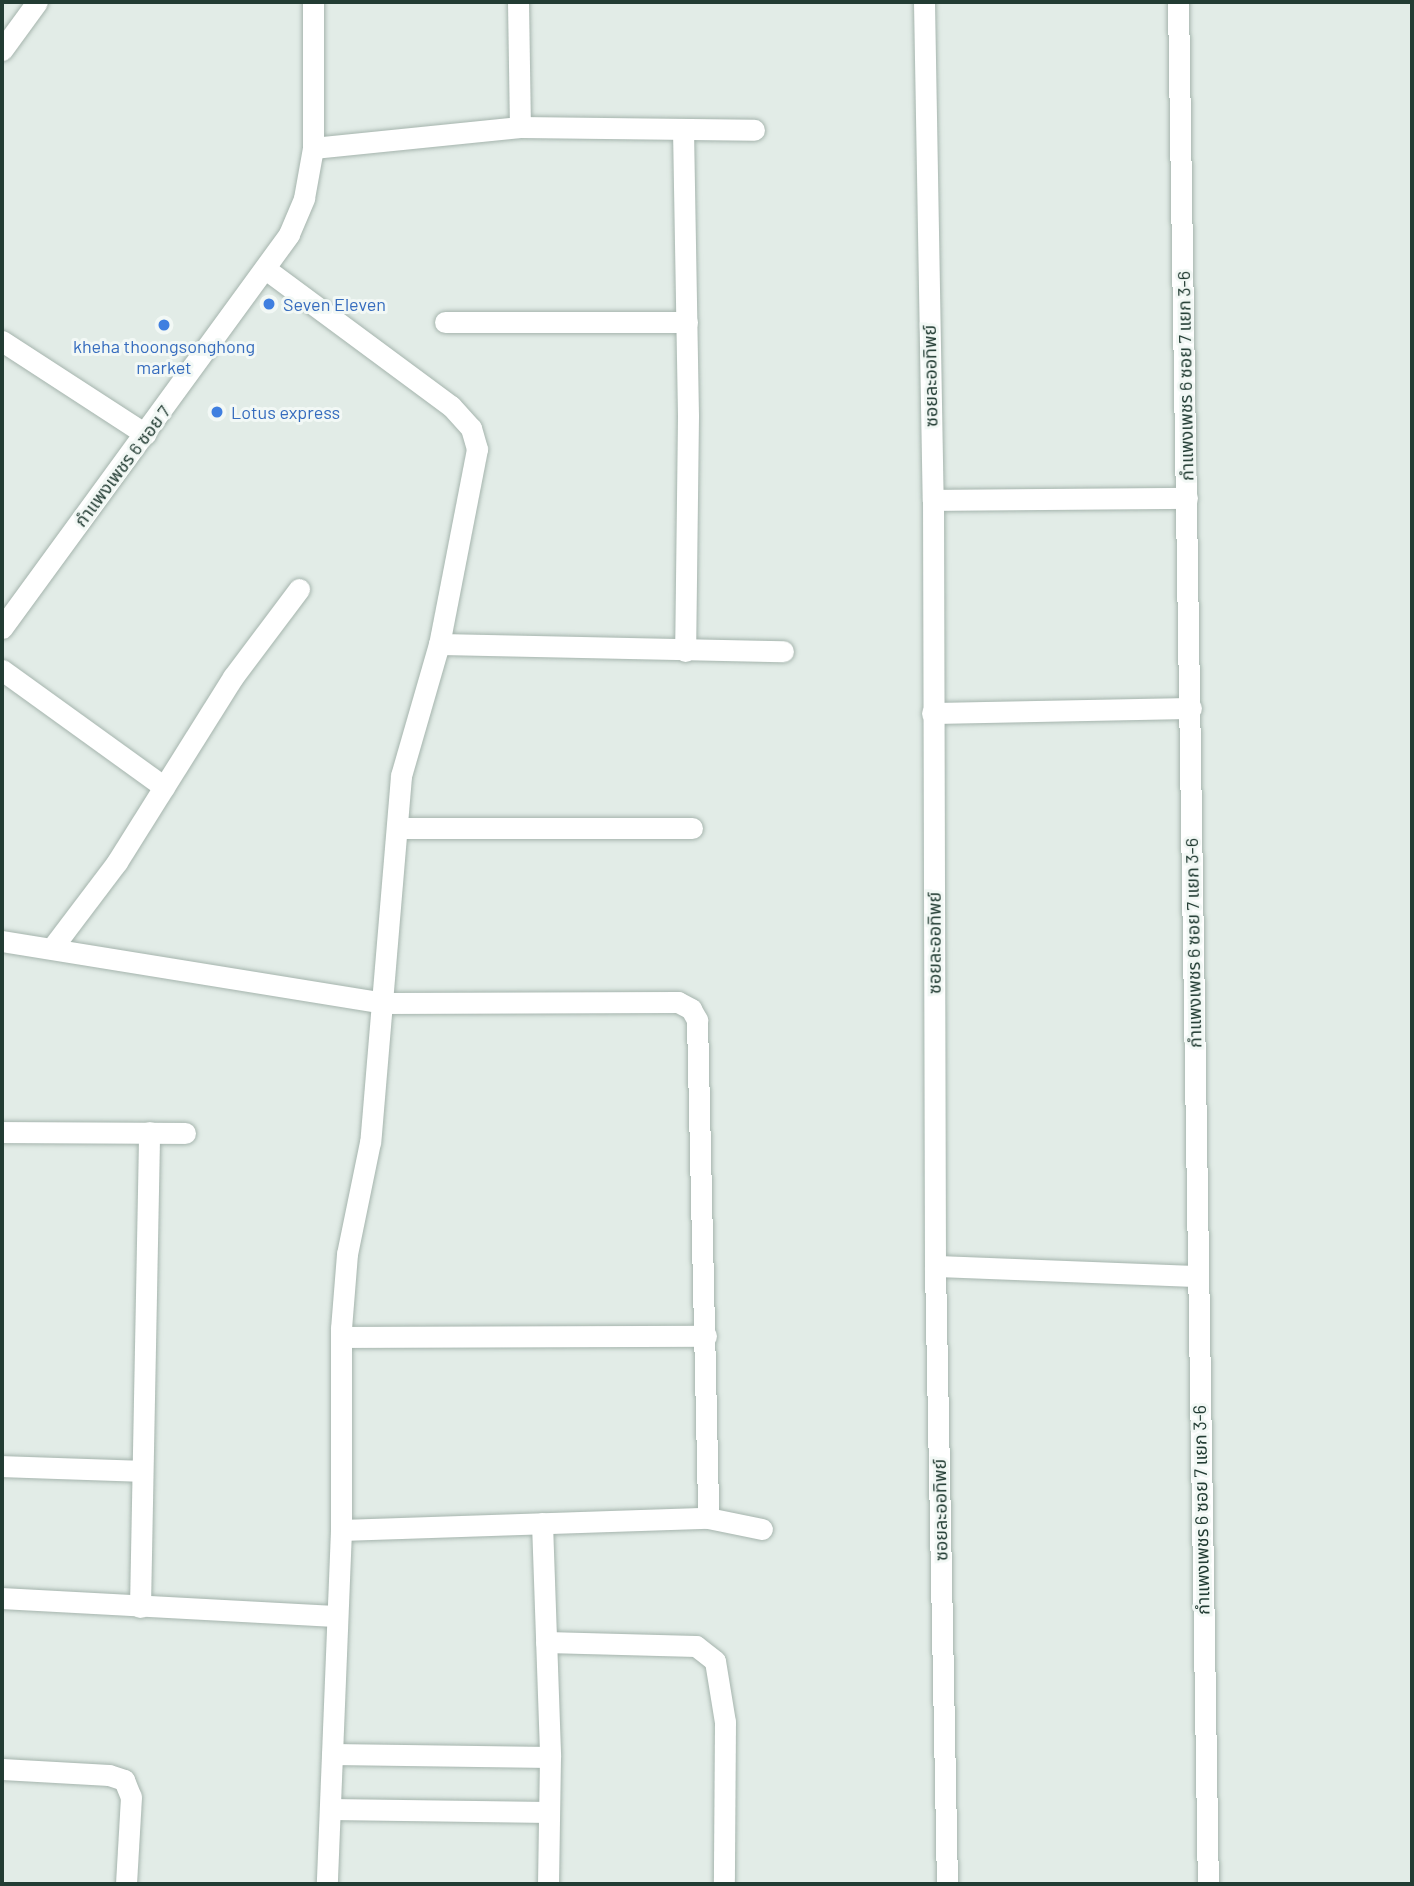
<!DOCTYPE html>
<meta charset="utf-8">
<style>
body{margin:0}
#map{position:relative;width:1414px;height:1886px;overflow:hidden;background:#e2ece7;font-family:Barlow,"Noto Sans Thai",sans-serif}
div>[style]{position:absolute}
[style*='--x']{left:calc(var(--x)*1px);top:calc(var(--y)*1px);width:calc(var(--w)*1px);rotate:calc(var(--a)*1deg)}
.roads{filter:drop-shadow(0 0 2px #a5b4ad) drop-shadow(0 0 2px #a5b4ad)}
.street>*{height:21px;margin:-10.5px;padding:0 10.5px;transform-origin:10.5px;border-radius:10.5px;background:#fff}
.dots>*{width:19px;height:19px;translate:-50% -50%;box-sizing:border-box;border:4px solid #f2f8f5;border-radius:50%}
span{translate:-50% -50%;white-space:nowrap;text-align:center;line-height:1.15;-webkit-text-stroke:6px #f2f8f5;paint-order:stroke}
.shop-label{font-size:18px;color:#366cbe}
.left{translate:0 -50%;text-align:left}
.street-label{font-size:18px;color:#223c33}
.frame{position:absolute;inset:0;border:4px solid #223c33;pointer-events:none}
</style>
<div id="map">
<div class="roads">
<div class="street">
<i style="--x:518;--y:2;--w:125;--a:89.1"></i>
<i style="--x:924;--y:2;--w:498;--a:89"></i>
<i style="--x:933;--y:500;--w:766;--a:89.85"></i>
<i style="--x:935;--y:1266;--w:618;--a:88.89"></i>
<i style="--x:1178;--y:2;--w:1882;--a:89.09"></i>
<i style="--x:2;--y:50;--w:59;--a:-53.9"></i>
<i style="--x:683;--y:129;--w:287;--a:89"></i>
<i style="--x:688;--y:416;--w:235;--a:90.7"></i>
<i style="--x:313;--y:148;--w:208;--a:-5.8"></i>
<i style="--x:520;--y:127;--w:234;--a:0.7"></i>
<i style="--x:267;--y:270;--w:229;--a:36.5"></i>
<i style="--x:451;--y:406;--w:30;--a:48"></i>
<i style="--x:471;--y:428;--w:22;--a:74"></i>
<i style="--x:477;--y:449;--w:199;--a:101"></i>
<i style="--x:439;--y:644;--w:137;--a:106.1"></i>
<i style="--x:401;--y:776;--w:367;--a:94.8"></i>
<i style="--x:370;--y:1142;--w:114;--a:101.6"></i>
<i style="--x:347;--y:1254;--w:74;--a:94.6"></i>
<i style="--x:341;--y:1328;--w:202;--a:90"></i>
<i style="--x:341;--y:1530;--w:354;--a:92.3"></i>
<i style="--x:445;--y:322;--w:242;--a:0"></i>
<i style="--x:2;--y:341;--w:171;--a:33"></i>
<i style="--x:933;--y:500;--w:254;--a:-0.5"></i>
<i style="--x:2;--y:628;--w:487;--a:-53.9"></i>
<i style="--x:289;--y:234;--w:39;--a:-67"></i>
<i style="--x:304;--y:198;--w:51;--a:-79.8"></i>
<i style="--x:313;--y:148;--w:146;--a:-90"></i>
<i style="--x:439;--y:644;--w:344;--a:1.2"></i>
<i style="--x:2;--y:670;--w:200;--a:35.8"></i>
<i style="--x:932;--y:713;--w:259;--a:-1.1"></i>
<i style="--x:397;--y:828;--w:295;--a:0"></i>
<i style="--x:2;--y:941;--w:387;--a:9.2"></i>
<i style="--x:384;--y:1003;--w:294;--a:-0.2"></i>
<i style="--x:678;--y:1002;--w:15;--a:28"></i>
<i style="--x:691;--y:1009;--w:13;--a:61"></i>
<i style="--x:697;--y:1020;--w:498;--a:88.7"></i>
<i style="--x:52;--y:948;--w:108;--a:-52.9"></i>
<i style="--x:117;--y:862;--w:218;--a:-57.9"></i>
<i style="--x:233;--y:677;--w:110;--a:-53.1"></i>
<i style="--x:2;--y:1132;--w:183;--a:0.3"></i>
<i style="--x:935;--y:1266;--w:262;--a:2.2"></i>
<i style="--x:341;--y:1337;--w:365;--a:-0.2"></i>
<i style="--x:2;--y:1466;--w:140;--a:2"></i>
<i style="--x:542;--y:1523;--w:234;--a:88"></i>
<i style="--x:550;--y:1757;--w:127;--a:90.9"></i>
<i style="--x:341;--y:1530;--w:367;--a:-1.9"></i>
<i style="--x:708;--y:1518;--w:55;--a:11.5"></i>
<i style="--x:2;--y:1598;--w:332;--a:3.1"></i>
<i style="--x:140;--y:1607;--w:475;--a:-88.9"></i>
<i style="--x:546;--y:1642;--w:150;--a:1.5"></i>
<i style="--x:696;--y:1646;--w:24;--a:38"></i>
<i style="--x:715;--y:1661;--w:62;--a:80.7"></i>
<i style="--x:725;--y:1722;--w:162;--a:90.4"></i>
<i style="--x:332;--y:1754;--w:218;--a:0.8"></i>
<i style="--x:2;--y:1769;--w:107;--a:3.2"></i>
<i style="--x:109;--y:1775;--w:16;--a:18"></i>
<i style="--x:124;--y:1780;--w:18;--a:68"></i>
<i style="--x:131;--y:1797;--w:87;--a:93.3"></i>
<i style="--x:330;--y:1809;--w:219;--a:0.8"></i>
</div>
</div>
<div class="dots">
<i style="left:269px;top:304px;background:#3f7fe0"></i>
<i style="left:164px;top:325px;background:#3f7fe0"></i>
<i style="left:217px;top:412px;background:#3f7fe0"></i>
</div>
<div class="shop-label">
<span class="left" style="left:283px;top:304px">Seven Eleven</span>
<span style="left:164px;top:357px">kheha thoongsonghong<br>market</span>
<span class="left" style="left:231px;top:412px">Lotus express</span>
</div>
<div class="street-label">
<span style="left:930px;top:376px;rotate:-91deg">ซอยละออทิพย์</span>
<span style="left:1185px;top:376px;rotate:-91deg">กำแพงเพชร 6 ซอย 7 แยก 3-6</span>
<span style="left:122px;top:466px;rotate:-53deg">กำแพงเพชร 6 ซอย 7</span>
<span style="left:934px;top:943px;rotate:-90deg">ซอยละออทิพย์</span>
<span style="left:1193px;top:943px;rotate:-91deg">กำแพงเพชร 6 ซอย 7 แยก 3-6</span>
<span style="left:940px;top:1510px;rotate:-91deg">ซอยละออทิพย์</span>
<span style="left:1201px;top:1510px;rotate:-91deg">กำแพงเพชร 6 ซอย 7 แยก 3-6</span>
</div>
<div class="frame"></div>
</div>
